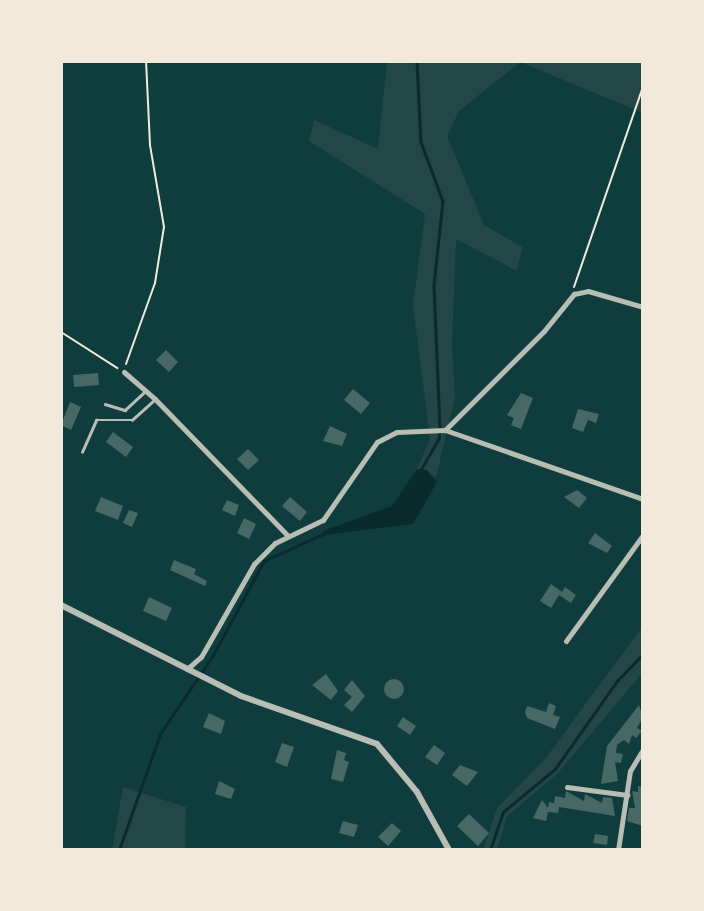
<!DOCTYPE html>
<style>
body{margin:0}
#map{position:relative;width:704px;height:911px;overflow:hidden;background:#0f3d3e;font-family:"Alegreya Sans",sans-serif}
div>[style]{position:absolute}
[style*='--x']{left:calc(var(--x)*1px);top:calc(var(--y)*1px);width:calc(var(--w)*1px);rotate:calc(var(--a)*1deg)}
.green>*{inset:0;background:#244646}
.water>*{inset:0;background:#0a2a2b}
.stream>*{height:2.5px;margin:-1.25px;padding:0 1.25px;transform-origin:1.25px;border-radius:1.25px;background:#0a2a2b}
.building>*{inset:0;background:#486865}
.round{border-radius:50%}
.path>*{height:2px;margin:-1px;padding:0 1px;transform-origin:1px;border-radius:1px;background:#f1e9da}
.service>*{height:2.5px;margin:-1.25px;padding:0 1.25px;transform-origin:1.25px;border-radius:1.25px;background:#b8beb3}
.minor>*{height:5px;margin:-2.5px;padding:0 2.5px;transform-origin:2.5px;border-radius:2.5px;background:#b8beb3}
.tertiary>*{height:6px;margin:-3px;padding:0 3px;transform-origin:3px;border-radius:3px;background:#b8beb3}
span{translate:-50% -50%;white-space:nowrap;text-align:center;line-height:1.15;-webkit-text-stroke:5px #f1e9da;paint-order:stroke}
.frame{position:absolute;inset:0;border:63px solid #f1e9da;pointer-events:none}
</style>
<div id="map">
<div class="green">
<i style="clip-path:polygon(387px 61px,643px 61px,643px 113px,520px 62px,459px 111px,447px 136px,484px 225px,522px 247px,517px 271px,456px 239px,452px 347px,455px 398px,436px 477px,417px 469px,430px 439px,413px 305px,425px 214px,309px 141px,314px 120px,378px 149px)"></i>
<i style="clip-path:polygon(643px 626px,643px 672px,557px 774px,507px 816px,497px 850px,483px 850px,497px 808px,545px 759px)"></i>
<i style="clip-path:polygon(123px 787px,186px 807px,185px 850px,112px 850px)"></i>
</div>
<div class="water">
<i style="clip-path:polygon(417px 469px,427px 470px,437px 482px,413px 524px,323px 535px,323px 531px,392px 506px)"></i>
</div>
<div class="stream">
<i style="--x:417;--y:61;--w:81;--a:87.2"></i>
<i style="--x:421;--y:142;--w:63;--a:69.6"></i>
<i style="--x:443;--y:201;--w:84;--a:96.1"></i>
<i style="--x:434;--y:285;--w:143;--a:87.6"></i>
<i style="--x:440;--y:428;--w:11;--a:95"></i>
<i style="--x:439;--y:439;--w:38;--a:120"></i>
<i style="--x:119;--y:850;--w:123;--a:-70.5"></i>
<i style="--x:160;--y:734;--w:93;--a:-56"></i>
<i style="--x:212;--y:657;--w:109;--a:-61.6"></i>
<i style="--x:264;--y:561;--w:67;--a:-24.7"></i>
<i style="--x:490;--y:850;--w:40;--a:-71.1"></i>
<i style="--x:503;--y:812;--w:67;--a:-39.6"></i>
<i style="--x:555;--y:769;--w:108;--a:-54.8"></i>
<i style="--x:617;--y:681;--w:37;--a:-46"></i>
</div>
<div class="building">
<i style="clip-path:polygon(166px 350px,178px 362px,169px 372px,156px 360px)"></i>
<i style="clip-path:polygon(98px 373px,99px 385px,74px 387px,73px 375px)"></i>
<i style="clip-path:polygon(353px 389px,370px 403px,361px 414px,344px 400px)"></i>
<i style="clip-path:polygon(521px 393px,533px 398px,521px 429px,511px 425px,514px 418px,507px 415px)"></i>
<i style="clip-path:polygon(70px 402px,81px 407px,71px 430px,61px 425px)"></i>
<i style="clip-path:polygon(578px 409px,599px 414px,596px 423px,588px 420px,583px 432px,572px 428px)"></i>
<i style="clip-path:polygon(330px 426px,347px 434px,342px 446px,323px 441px)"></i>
<i style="clip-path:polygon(113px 432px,133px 447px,126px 457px,106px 442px)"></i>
<i style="clip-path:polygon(248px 449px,259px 460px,248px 470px,237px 459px)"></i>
<i style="clip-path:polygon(577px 490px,587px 498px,579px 508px,564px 497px)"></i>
<i style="clip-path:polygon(101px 497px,123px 506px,118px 520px,95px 511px)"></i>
<i style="clip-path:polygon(290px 497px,307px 512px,300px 521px,282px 506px)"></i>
<i style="clip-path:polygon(227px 500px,239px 505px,235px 516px,222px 510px)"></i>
<i style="clip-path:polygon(129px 510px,138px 513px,132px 527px,123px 523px)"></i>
<i style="clip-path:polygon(244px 518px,256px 524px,249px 539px,237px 533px)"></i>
<i style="clip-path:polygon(595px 533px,612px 546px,607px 553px,588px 543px)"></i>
<i style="clip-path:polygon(174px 560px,196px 569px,194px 574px,207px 581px,205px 586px,170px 570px)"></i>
<i style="clip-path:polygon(551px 584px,562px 592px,565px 587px,576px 595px,571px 603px,559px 595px,551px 608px,540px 601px)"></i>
<i style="clip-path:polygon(149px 597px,172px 608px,166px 621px,143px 611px)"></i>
<i style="clip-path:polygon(326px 674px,338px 691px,331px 700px,312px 685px)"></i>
<i class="round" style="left:384px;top:679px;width:20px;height:20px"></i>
<i style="clip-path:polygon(352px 680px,365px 696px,352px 712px,344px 705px,352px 697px,344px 690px)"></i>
<i style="clip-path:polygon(549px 703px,556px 706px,553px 715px,560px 717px,555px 729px,527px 718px,525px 712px,527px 706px,546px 712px)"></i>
<i style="clip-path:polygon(639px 705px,643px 717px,637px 728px,642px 731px,636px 738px,632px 735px,629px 744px,624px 740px,617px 745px,616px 753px,623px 754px,621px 763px,615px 762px,618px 781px,601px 784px,607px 746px)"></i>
<i style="clip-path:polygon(209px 713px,225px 721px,221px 734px,203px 727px)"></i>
<i style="clip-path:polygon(403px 717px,416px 726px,410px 735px,397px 726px)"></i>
<i style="clip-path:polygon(282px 743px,294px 747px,287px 767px,275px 762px)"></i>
<i style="clip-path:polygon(434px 745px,445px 753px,437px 765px,425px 757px)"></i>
<i style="clip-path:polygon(337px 750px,346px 753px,344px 760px,349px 762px,343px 782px,331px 779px)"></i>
<i style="clip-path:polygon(460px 765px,478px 772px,467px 786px,452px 775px)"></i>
<i style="clip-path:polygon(219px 781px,235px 789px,231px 799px,215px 794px)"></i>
<i style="clip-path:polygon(638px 786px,643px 787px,643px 826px,627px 821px,629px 808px,635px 808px,632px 791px,638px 792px)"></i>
<i style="clip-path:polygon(566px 791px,584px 801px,585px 794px,602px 803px,603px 797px,612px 798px,615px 816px,559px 807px,558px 813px,548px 812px,546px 821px,533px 818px,542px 800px,548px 808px,549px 802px,554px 803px,555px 796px,565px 798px)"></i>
<i style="clip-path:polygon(469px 814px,489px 833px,478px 846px,457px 826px)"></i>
<i style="clip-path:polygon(343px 821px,358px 825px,354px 837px,339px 833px)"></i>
<i style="clip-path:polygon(392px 823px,401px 831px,388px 846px,378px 837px)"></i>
<i style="clip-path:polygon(595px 834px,608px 836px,607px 845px,593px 843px)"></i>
</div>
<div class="path">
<i style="--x:574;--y:287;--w:212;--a:-71"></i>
<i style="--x:61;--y:332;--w:67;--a:32.7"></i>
<i style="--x:126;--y:364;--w:86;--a:-70.3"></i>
<i style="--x:155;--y:283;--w:57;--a:-80.9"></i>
<i style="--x:164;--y:227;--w:83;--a:-99.7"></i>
<i style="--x:150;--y:145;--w:84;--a:-92.7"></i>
</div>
<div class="service">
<i style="--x:105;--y:404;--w:21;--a:17"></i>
<i style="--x:125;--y:410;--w:26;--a:-43"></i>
<i style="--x:82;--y:452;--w:35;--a:-66"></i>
<i style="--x:96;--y:420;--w:36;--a:0"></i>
<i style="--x:132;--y:420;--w:31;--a:-42"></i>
</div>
<div class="minor">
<i style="--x:124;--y:372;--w:41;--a:41.1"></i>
<i style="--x:155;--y:399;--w:191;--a:45.8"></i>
<i style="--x:445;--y:430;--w:140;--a:-45"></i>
<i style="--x:544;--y:331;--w:48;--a:-51"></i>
<i style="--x:574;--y:294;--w:14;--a:-12"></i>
<i style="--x:588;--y:291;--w:57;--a:16.2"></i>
<i style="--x:566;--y:641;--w:131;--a:-54"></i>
<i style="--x:187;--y:669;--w:18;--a:-41"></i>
<i style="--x:201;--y:657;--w:107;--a:-60.3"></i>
<i style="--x:254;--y:564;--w:30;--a:-45"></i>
<i style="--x:275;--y:543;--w:53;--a:-25.6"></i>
<i style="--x:323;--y:520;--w:95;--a:-55.3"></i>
<i style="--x:377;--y:442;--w:22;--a:-27"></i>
<i style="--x:397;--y:432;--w:48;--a:-2.4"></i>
<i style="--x:445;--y:430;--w:210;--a:19.2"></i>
<i style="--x:567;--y:787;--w:61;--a:7.6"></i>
<i style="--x:618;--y:850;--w:80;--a:-81.4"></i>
<i style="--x:630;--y:771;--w:26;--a:-59"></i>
</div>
<div class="tertiary">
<i style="--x:61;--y:605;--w:202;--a:26.8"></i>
<i style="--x:241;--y:696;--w:144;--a:19.4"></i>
<i style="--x:377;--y:744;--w:62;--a:50.2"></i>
<i style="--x:417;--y:792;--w:66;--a:61.1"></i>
</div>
<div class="frame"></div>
</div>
